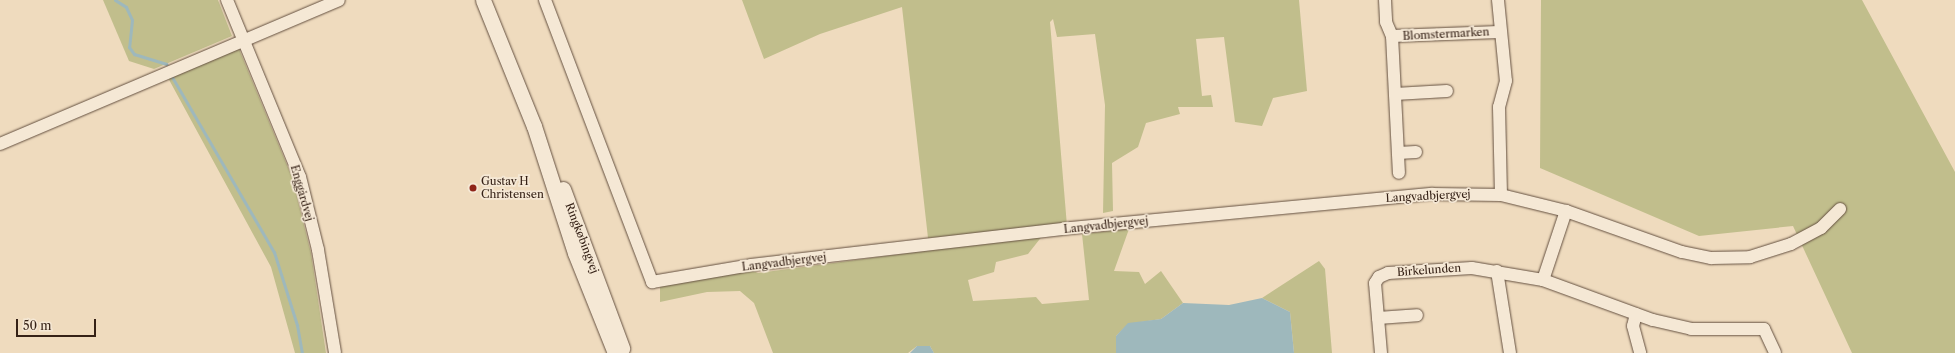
<!DOCTYPE html>
<meta charset="utf-8">
<style>
body{margin:0}
#map{position:relative;width:1955px;height:353px;overflow:hidden;background:#efdbbe;font-family:"Libre Caslon Text",serif}
div>[style]{position:absolute}
[style*='--x']{left:calc(var(--x)*1px);top:calc(var(--y)*1px);width:calc(var(--w)*1px);rotate:calc(var(--a)*1deg)}
.green>*{inset:0;background:#c1be8c}
.water>*{inset:0;background:#9eb8bc}
.stream>*{height:3px;margin:-1.5px;padding:0 1.5px;transform-origin:1.5px;border-radius:1.5px;background:#9eb8bc}
.roads{filter:drop-shadow(0 0 1px #645040) drop-shadow(0 0 1px #645040)}
.minor>*{height:12px;margin:-6px;padding:0 6px;transform-origin:6px;border-radius:6px;background:#f5e8d5}
.tertiary>*{height:15px;margin:-7.5px;padding:0 7.5px;transform-origin:7.5px;border-radius:7.5px;background:#f5e8d5}
.dots>*{width:11px;height:11px;translate:-50% -50%;box-sizing:border-box;border:2px solid #f5e8d5;border-radius:50%}
span{translate:-50% -50%;white-space:nowrap;text-align:center;line-height:1.15;-webkit-text-stroke:3.5px #f5e8d5;paint-order:stroke}
.street-label{font-size:11px;color:#352116}
.poi-label{font-size:11px;color:#352116}
.left{translate:0 -50%;text-align:left}
.scale{position:absolute;left:16px;top:319px;width:80px;height:18px;box-sizing:border-box;border:2px solid #352116;border-top:0;padding-left:5px;font-size:12px;line-height:14px;white-space:nowrap;color:#352116;-webkit-text-stroke:3px #f5e8d5;paint-order:stroke}
</style>
<div id="map">
<div class="green">
<i style="clip-path:polygon(103px 0,218px 0,232px 36px,154px 69px,129px 61px)"></i>
<i style="clip-path:polygon(742px 0,1299px 0,1307px 91px,1273px 98px,1262px 126px,1235px 122px,1224px 37px,1196px 39px,1202px 96px,1211px 95px,1213px 107px,1178px 107px,1180px 114px,1146px 123px,1138px 147px,1112px 163px,1113px 211px,1103px 213px,1105px 105px,1095px 34px,1057px 37px,1053px 19px,1050px 22px,1067px 226px,928px 238px,902px 7px,820px 34px,764px 59px)"></i>
<i style="clip-path:polygon(1541px 0,1862px 0,1955px 172px,1955px 353px,1852px 353px,1793px 226px,1699px 236px,1540px 168px)"></i>
<i style="clip-path:polygon(239px 49px,292px 177px,311px 253px,326px 353px,295px 353px,271px 267px,167px 76px)"></i>
<i style="clip-path:polygon(1129px 229px,1114px 271px,1139px 272px,1145px 284px,1161px 271px,1183px 303px,1161px 319px,1128px 324px,1116px 336px,1116px 353px,934px 353px,930px 346px,917px 346px,908px 353px,773px 353px,754px 303px,740px 291px,707px 292px,660px 302px,660px 284px,749px 269px,758px 273px,1043px 235px,1028px 254px,996px 262px,994px 272px,968px 280px,973px 301px,1036px 297px,1042px 304px,1089px 300px,1082px 234px)"></i>
<i style="clip-path:polygon(1319px 261px,1325px 269px,1332px 353px,1294px 353px,1290px 312px,1262px 298px)"></i>
</div>
<div class="water">
<i style="clip-path:polygon(1262px 298px,1290px 312px,1294px 353px,1116px 353px,1116px 336px,1128px 323px,1161px 319px,1183px 303px,1229px 305px)"></i>
<i style="clip-path:polygon(917px 346px,930px 346px,934px 353px,910px 353px)"></i>
</div>
<div class="stream">
<i style="--x:115;--y:0;--w:13;--a:32"></i>
<i style="--x:126;--y:7;--w:14;--a:65"></i>
<i style="--x:132;--y:20;--w:27;--a:96"></i>
<i style="--x:129;--y:47;--w:9;--a:54"></i>
<i style="--x:134;--y:54;--w:34;--a:17"></i>
<i style="--x:172;--y:77;--w:203;--a:59.8"></i>
<i style="--x:274;--y:252;--w:77;--a:72.5"></i>
<i style="--x:297;--y:325;--w:28;--a:80"></i>
</div>
<div class="roads">
<div class="minor">
<i style="--x:227;--y:0;--w:191;--a:67.6"></i>
<i style="--x:300;--y:177;--w:75;--a:76.1"></i>
<i style="--x:318;--y:250;--w:104;--a:80.6"></i>
<i style="--x:545;--y:0;--w:302;--a:69.2"></i>
<i style="--x:652;--y:282;--w:100;--a:-9.7"></i>
<i style="--x:751;--y:265;--w:322;--a:-6.6"></i>
<i style="--x:1071;--y:228;--w:363;--a:-5.4"></i>
<i style="--x:1432;--y:194;--w:69;--a:0.8"></i>
<i style="--x:1501;--y:195;--w:67;--a:13.8"></i>
<i style="--x:1566;--y:211;--w:123;--a:19.5"></i>
<i style="--x:1682;--y:252;--w:30;--a:12"></i>
<i style="--x:1711;--y:258;--w:39;--a:-1"></i>
<i style="--x:1750;--y:257;--w:43;--a:-17.6"></i>
<i style="--x:1791;--y:244;--w:34;--a:-28"></i>
<i style="--x:1821;--y:228;--w:27;--a:-45"></i>
<i style="--x:1385;--y:0;--w:22;--a:87"></i>
<i style="--x:1386;--y:22;--w:15;--a:67"></i>
<i style="--x:1392;--y:36;--w:137;--a:87.1"></i>
<i style="--x:1498;--y:0;--w:81;--a:84.4"></i>
<i style="--x:1506;--y:81;--w:27;--a:105"></i>
<i style="--x:1499;--y:107;--w:88;--a:88.7"></i>
<i style="--x:1392;--y:36;--w:107;--a:-2.1"></i>
<i style="--x:1395;--y:94;--w:52;--a:-3.3"></i>
<i style="--x:0;--y:144;--w:368;--a:-23"></i>
<i style="--x:1398;--y:153;--w:18;--a:-3"></i>
<i style="--x:1497;--y:271;--w:83;--a:81"></i>
<i style="--x:1543;--y:280;--w:73;--a:-71.6"></i>
<i style="--x:1636;--y:314;--w:12;--a:104"></i>
<i style="--x:1633;--y:326;--w:28;--a:75"></i>
<i style="--x:1378;--y:318;--w:39;--a:-4"></i>
<i style="--x:1381;--y:353;--w:70;--a:-94.9"></i>
<i style="--x:1375;--y:283;--w:7;--a:-56"></i>
<i style="--x:1379;--y:277;--w:10;--a:-24"></i>
<i style="--x:1388;--y:273;--w:84;--a:-3.4"></i>
<i style="--x:1472;--y:268;--w:72;--a:9.6"></i>
<i style="--x:1543;--y:280;--w:117;--a:20"></i>
<i style="--x:1653;--y:320;--w:39;--a:13"></i>
<i style="--x:1691;--y:329;--w:73;--a:0"></i>
<i style="--x:1764;--y:329;--w:26;--a:65"></i>
</div>
<div class="tertiary">
<i style="--x:483;--y:0;--w:136;--a:68"></i>
<i style="--x:534;--y:126;--w:133;--a:72.1"></i>
<i style="--x:575;--y:253;--w:108;--a:68.2"></i>
<i style="--x:563;--y:189;--w:170;--a:69.6"></i>
</div>
</div>
<div class="dots">
<i style="left:473px;top:188px;background:#8f2418"></i>
</div>
<div class="street-label">
<span style="left:1446px;top:34px;rotate:-3deg">Blomstermarken</span>
<span style="left:302px;top:193px;rotate:74deg">Enggårdvej</span>
<span style="left:1428px;top:196px;rotate:-3deg">Langvadbjergvej</span>
<span style="left:1106px;top:225px;rotate:-6deg">Langvadbjergvej</span>
<span style="left:582px;top:238px;rotate:69deg">Ringkøbingvej</span>
<span style="left:784px;top:262px;rotate:-7deg">Langvadbjergvej</span>
<span style="left:1429px;top:270px;rotate:-4deg">Birkelunden</span>
</div>
<div class="poi-label">
<span class="left" style="left:481px;top:188px">Gustav H<br>Christensen</span>
</div>
<div class="scale">50 m</div>
</div>
